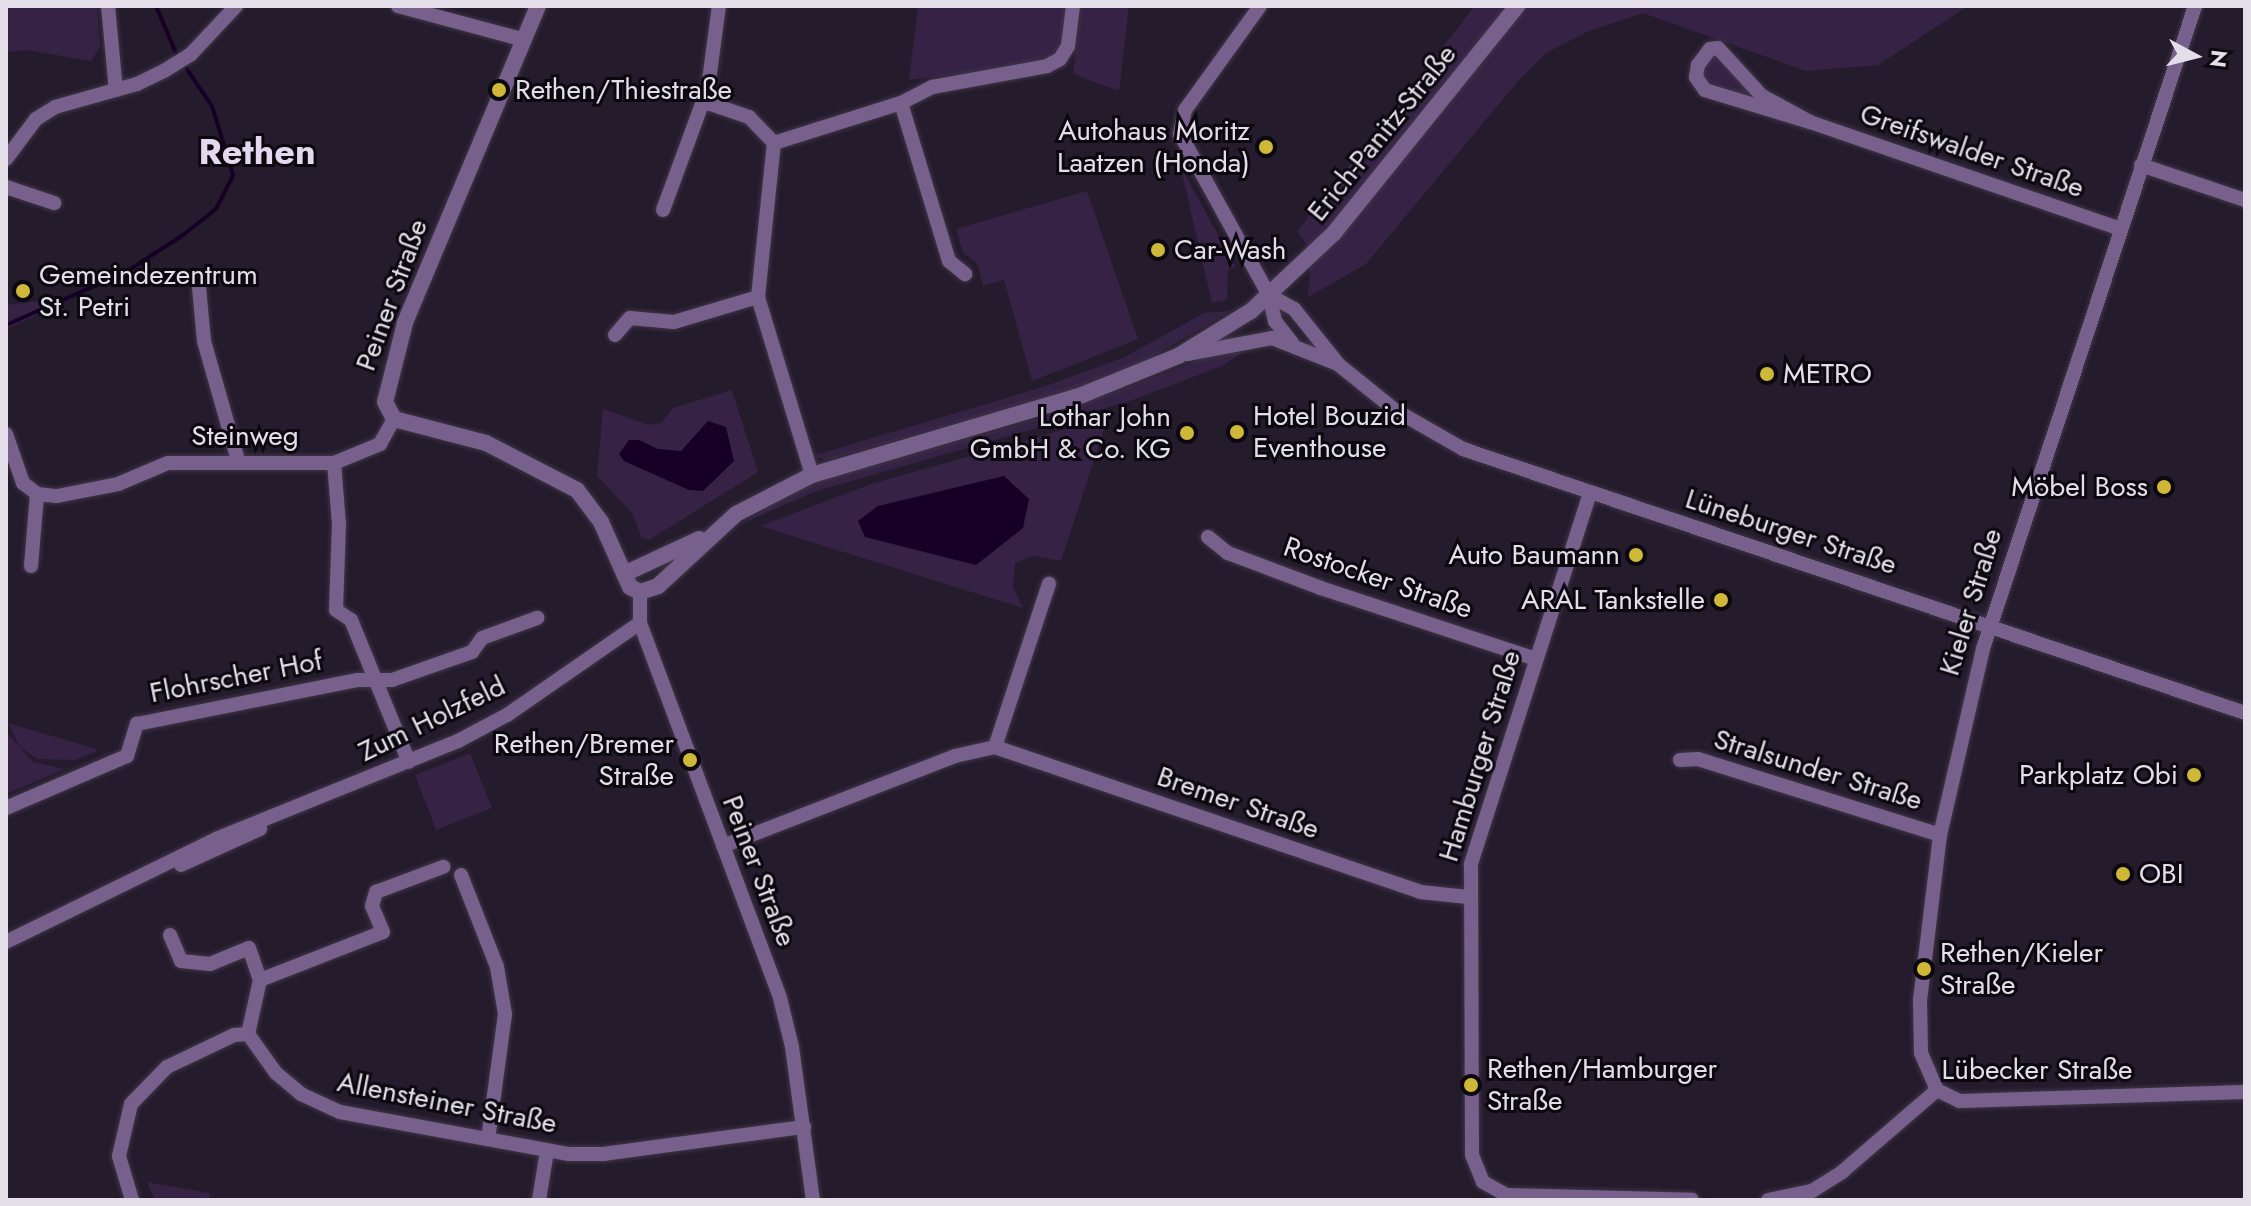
<!DOCTYPE html>
<meta charset="utf-8">
<style>
body{margin:0}
#map{position:relative;width:2251px;height:1206px;overflow:hidden;background:#241b2c;font-family:Jost,sans-serif}
div>[style]{position:absolute}
[style*='--x']{left:calc(var(--x)*1px);top:calc(var(--y)*1px);width:calc(var(--w)*1px);rotate:calc(var(--a)*1deg)}
.green>*{inset:0;background:#362245}
.water>*{inset:0;background:#160026}
.stream>*{height:4px;margin:-2px;padding:0 2px;transform-origin:2px;border-radius:2px;background:#160026}
.roads{filter:drop-shadow(0 0 2px #3f3646) drop-shadow(0 0 2px #3f3646)}
.minor>*{height:14px;margin:-7px;padding:0 7px;transform-origin:7px;border-radius:7px;background:#78608d}
.tertiary>*{height:16px;margin:-8px;padding:0 8px;transform-origin:8px;border-radius:8px;background:#78608d}
.dots>*{width:22px;height:22px;translate:-50% -50%;box-sizing:border-box;border:4px solid #0b080f;border-radius:50%}
span{translate:-50% -50%;white-space:nowrap;text-align:center;line-height:1.15;-webkit-text-stroke:6px #0b080f;paint-order:stroke}
.poi-label{font-size:28px;color:#e4dee9}
.left{translate:0 -50%;text-align:left}
.right{translate:-100% -50%;text-align:right}
.street-label{font-size:28px;color:#e4dee9}
.district-label{font-size:36px;color:#e4d8ef;font-weight:700}
.frame{position:absolute;inset:0;border:8px solid #e4dee9;pointer-events:none}
.north{position:absolute;left:2155px;top:16px;width:80px;height:80px;-webkit-text-stroke:6px #0b080f;paint-order:stroke;rotate:97deg;font-size:22px;font-weight:700;line-height:32px;text-align:center;color:#e4dee9}
.north::after{content:'';display:block;margin:auto;width:28px;height:36px;background:#e4dee9;clip-path:polygon(50% 0,100% 100%,50% 72%,0 100%)}
</style>
<div id="map">
<div class="green">
<i style="clip-path:polygon(6px 6px,97px 6px,100px 47px,91px 61px,27px 50px,6px 52px)"></i>
<i style="clip-path:polygon(918px 6px,1070px 6px,1066px 46px,1041px 65px,909px 80px)"></i>
<i style="clip-path:polygon(1081px 6px,1129px 6px,1119px 91px,1073px 74px)"></i>
<i style="clip-path:polygon(1475px 6px,1968px 6px,1878px 65px,1806px 71px,1643px 13px,1589px 31px,1546px 53px,1519px 80px,1366px 264px,1308px 297px,1311px 251px,1297px 231px)"></i>
<i style="clip-path:polygon(1710px 49px,1749px 86px,1753px 97px,1738px 100px,1705px 90px,1698px 65px)"></i>
<i style="clip-path:polygon(1180px 165px,1236px 268px,1228px 269px,1227px 300px,1212px 303px)"></i>
<i style="clip-path:polygon(1087px 191px,1138px 339px,1032px 381px,1004px 280px,983px 286px,977px 263px,963px 253px,956px 229px)"></i>
<i style="clip-path:polygon(41px 301px,43px 312px,6px 329px,6px 305px)"></i>
<i style="clip-path:polygon(1230px 311px,1135px 367px,1087px 385px,827px 460px,812px 456px,1046px 386px,1125px 357px,1204px 313px)"></i>
<i style="clip-path:polygon(1249px 348px,1222px 366px,1130px 401px,817px 491px,743px 523px,784px 496px,828px 478px,1061px 412px,1213px 355px)"></i>
<i style="clip-path:polygon(732px 390px,758px 472px,649px 540px,642px 538px,632px 513px,597px 476px,603px 409px,648px 425px,661px 423px,673px 408px)"></i>
<i style="clip-path:polygon(1108px 417px,1061px 561px,1033px 556px,1015px 563px,1013px 587px,1023px 608px,760px 526px,871px 484px)"></i>
<i style="clip-path:polygon(8px 723px,97px 749px,97px 751px,75px 760px,37px 759px,20px 747px)"></i>
<i style="clip-path:polygon(6px 732px,33px 762px,65px 769px,6px 794px)"></i>
<i style="clip-path:polygon(470px 753px,492px 808px,436px 830px,415px 775px)"></i>
<i style="clip-path:polygon(147px 1182px,210px 1193px,209px 1200px,155px 1200px)"></i>
</div>
<div class="water">
<i style="clip-path:polygon(708px 421px,726px 427px,734px 461px,703px 491px,689px 490px,624px 461px,619px 454px,629px 440px,639px 440px,658px 449px,681px 451px)"></i>
<i style="clip-path:polygon(1004px 476px,1029px 499px,1023px 528px,976px 565px,865px 537px,858px 521px,878px 506px)"></i>
</div>
<div class="stream">
<i style="--x:6;--y:325;--w:131;--a:-23.8"></i>
<i style="--x:126;--y:272;--w:68;--a:-33"></i>
<i style="--x:183;--y:235;--w:42;--a:-38.2"></i>
<i style="--x:216;--y:209;--w:38;--a:-63"></i>
<i style="--x:233;--y:175;--w:72;--a:-106.9"></i>
<i style="--x:212;--y:106;--w:64;--a:-124.2"></i>
<i style="--x:176;--y:53;--w:51;--a:-113.1"></i>
</div>
<div class="roads">
<div class="minor">
<i style="--x:108;--y:6;--w:84;--a:84.6"></i>
<i style="--x:398;--y:6;--w:127;--a:15"></i>
<i style="--x:1260;--y:6;--w:128;--a:125.8"></i>
<i style="--x:1185;--y:110;--w:25;--a:102"></i>
<i style="--x:1180;--y:134;--w:184;--a:61.1"></i>
<i style="--x:1269;--y:295;--w:27;--a:77"></i>
<i style="--x:1275;--y:321;--w:28;--a:52"></i>
<i style="--x:2195;--y:6;--w:677;--a:108.25"></i>
<i style="--x:1983;--y:649;--w:191;--a:103"></i>
<i style="--x:1940;--y:835;--w:166;--a:96.9"></i>
<i style="--x:1920;--y:1000;--w:53;--a:88.9"></i>
<i style="--x:1921;--y:1053;--w:40;--a:66.6"></i>
<i style="--x:1937;--y:1090;--w:25;--a:26"></i>
<i style="--x:1960;--y:1101;--w:285;--a:-1.8"></i>
<i style="--x:702;--y:101;--w:50;--a:18.8"></i>
<i style="--x:749;--y:117;--w:36;--a:46"></i>
<i style="--x:901;--y:103;--w:165;--a:73.1"></i>
<i style="--x:949;--y:261;--w:21;--a:39"></i>
<i style="--x:1810;--y:122;--w:110;--a:-163.1"></i>
<i style="--x:1705;--y:90;--w:16;--a:-125"></i>
<i style="--x:1696;--y:77;--w:12;--a:-81"></i>
<i style="--x:1698;--y:65;--w:20;--a:-53"></i>
<i style="--x:1710;--y:49;--w:8;--a:-7"></i>
<i style="--x:1718;--y:48;--w:65;--a:47.5"></i>
<i style="--x:1762;--y:96;--w:55;--a:28.4"></i>
<i style="--x:1810;--y:122;--w:326;--a:19"></i>
<i style="--x:6;--y:159;--w:50;--a:-53.1"></i>
<i style="--x:36;--y:119;--w:22;--a:-32"></i>
<i style="--x:55;--y:107;--w:85;--a:-15.7"></i>
<i style="--x:137;--y:84;--w:30;--a:-26"></i>
<i style="--x:164;--y:71;--w:32;--a:-32"></i>
<i style="--x:191;--y:54;--w:66;--a:-46.8"></i>
<i style="--x:2141;--y:165;--w:110;--a:18.6"></i>
<i style="--x:6;--y:187;--w:51;--a:18.4"></i>
<i style="--x:663;--y:210;--w:130;--a:-69.8"></i>
<i style="--x:708;--y:88;--w:83;--a:-82.4"></i>
<i style="--x:199;--y:287;--w:54;--a:84.7"></i>
<i style="--x:204;--y:341;--w:124;--a:74.1"></i>
<i style="--x:1269;--y:295;--w:29;--a:29"></i>
<i style="--x:1294;--y:309;--w:72;--a:51.2"></i>
<i style="--x:1339;--y:365;--w:72;--a:38.8"></i>
<i style="--x:1395;--y:410;--w:78;--a:29.8"></i>
<i style="--x:1463;--y:449;--w:825;--a:18.65"></i>
<i style="--x:615;--y:335;--w:23;--a:-49"></i>
<i style="--x:630;--y:318;--w:44;--a:5.2"></i>
<i style="--x:674;--y:322;--w:88;--a:-16.6"></i>
<i style="--x:1187;--y:354;--w:86;--a:-10.7"></i>
<i style="--x:1272;--y:338;--w:68;--a:21.6"></i>
<i style="--x:6;--y:434;--w:52;--a:70.9"></i>
<i style="--x:23;--y:483;--w:18;--a:38"></i>
<i style="--x:37;--y:494;--w:20;--a:6"></i>
<i style="--x:57;--y:496;--w:62;--a:-11.1"></i>
<i style="--x:118;--y:484;--w:54;--a:-22.8"></i>
<i style="--x:168;--y:463;--w:166;--a:0"></i>
<i style="--x:334;--y:463;--w:50;--a:-22.4"></i>
<i style="--x:380;--y:444;--w:29;--a:-61"></i>
<i style="--x:334;--y:463;--w:61;--a:85.3"></i>
<i style="--x:339;--y:524;--w:86;--a:92"></i>
<i style="--x:336;--y:610;--w:18;--a:34"></i>
<i style="--x:351;--y:620;--w:153;--a:67.8"></i>
<i style="--x:812;--y:475;--w:186;--a:-106.9"></i>
<i style="--x:758;--y:297;--w:155;--a:-84.1"></i>
<i style="--x:774;--y:143;--w:133;--a:-17.5"></i>
<i style="--x:901;--y:103;--w:35;--a:-27"></i>
<i style="--x:932;--y:87;--w:117;--a:-10.3"></i>
<i style="--x:1047;--y:66;--w:15;--a:-28"></i>
<i style="--x:1060;--y:59;--w:15;--a:-58"></i>
<i style="--x:1068;--y:46;--w:40;--a:-82.9"></i>
<i style="--x:1590;--y:493;--w:390;--a:107.8"></i>
<i style="--x:1471;--y:864;--w:291;--a:89.8"></i>
<i style="--x:1472;--y:1155;--w:29;--a:68"></i>
<i style="--x:1483;--y:1182;--w:26;--a:29"></i>
<i style="--x:1506;--y:1195;--w:186;--a:1.5"></i>
<i style="--x:1208;--y:537;--w:26;--a:39"></i>
<i style="--x:1228;--y:553;--w:99;--a:20.6"></i>
<i style="--x:1321;--y:588;--w:226;--a:18.3"></i>
<i style="--x:31;--y:566;--w:72;--a:-85.2"></i>
<i style="--x:640;--y:592;--w:31;--a:90"></i>
<i style="--x:640;--y:623;--w:400;--a:69.5"></i>
<i style="--x:780;--y:998;--w:50;--a:76.2"></i>
<i style="--x:792;--y:1047;--w:154;--a:82.2"></i>
<i style="--x:995;--y:747;--w:172;--a:-71.7"></i>
<i style="--x:1680;--y:760;--w:18;--a:-3"></i>
<i style="--x:1698;--y:759;--w:254;--a:17.4"></i>
<i style="--x:6;--y:808;--w:132;--a:-23.3"></i>
<i style="--x:127;--y:756;--w:34;--a:-73"></i>
<i style="--x:137;--y:724;--w:224;--a:-11.3"></i>
<i style="--x:357;--y:680;--w:35;--a:0"></i>
<i style="--x:392;--y:680;--w:85;--a:-19.3"></i>
<i style="--x:472;--y:652;--w:17;--a:-54"></i>
<i style="--x:482;--y:638;--w:59;--a:-20"></i>
<i style="--x:723;--y:846;--w:249;--a:-21.2"></i>
<i style="--x:955;--y:756;--w:41;--a:-12.7"></i>
<i style="--x:995;--y:747;--w:449;--a:18.8"></i>
<i style="--x:1420;--y:892;--w:48;--a:5.9"></i>
<i style="--x:181;--y:865;--w:87;--a:-24.5"></i>
<i style="--x:461;--y:875;--w:99;--a:68.6"></i>
<i style="--x:497;--y:967;--w:48;--a:80.3"></i>
<i style="--x:505;--y:1014;--w:126;--a:97.7"></i>
<i style="--x:170;--y:935;--w:28;--a:67"></i>
<i style="--x:181;--y:961;--w:29;--a:6"></i>
<i style="--x:210;--y:964;--w:42;--a:-22.3"></i>
<i style="--x:249;--y:948;--w:34;--a:71"></i>
<i style="--x:260;--y:980;--w:55;--a:102.5"></i>
<i style="--x:248;--y:1034;--w:48;--a:54.3"></i>
<i style="--x:276;--y:1073;--w:33;--a:40"></i>
<i style="--x:301;--y:1094;--w:43;--a:24.8"></i>
<i style="--x:340;--y:1112;--w:233;--a:10.4"></i>
<i style="--x:569;--y:1154;--w:34;--a:0"></i>
<i style="--x:603;--y:1154;--w:203;--a:-7.7"></i>
<i style="--x:6;--y:942;--w:236;--a:-26.1"></i>
<i style="--x:218;--y:838;--w:259;--a:-22"></i>
<i style="--x:458;--y:741;--w:55;--a:-28"></i>
<i style="--x:507;--y:715;--w:162;--a:-34.7"></i>
<i style="--x:260;--y:980;--w:132;--a:-21.3"></i>
<i style="--x:383;--y:932;--w:28;--a:-113"></i>
<i style="--x:372;--y:906;--w:15;--a:-74"></i>
<i style="--x:376;--y:892;--w:72;--a:-20.5"></i>
<i style="--x:132;--y:1200;--w:46;--a:-106.5"></i>
<i style="--x:119;--y:1156;--w:53;--a:-77"></i>
<i style="--x:131;--y:1104;--w:52;--a:-45.8"></i>
<i style="--x:167;--y:1067;--w:74;--a:-25.5"></i>
<i style="--x:234;--y:1035;--w:14;--a:-4"></i>
<i style="--x:539;--y:1200;--w:50;--a:-80.7"></i>
<i style="--x:1768;--y:1200;--w:45;--a:-11.6"></i>
<i style="--x:1812;--y:1191;--w:36;--a:-32"></i>
<i style="--x:1842;--y:1172;--w:125;--a:-40.8"></i>
</div>
<div class="tertiary">
<i style="--x:538;--y:6;--w:344;--a:112.8"></i>
<i style="--x:405;--y:323;--w:81;--a:104.2"></i>
<i style="--x:385;--y:402;--w:19;--a:62"></i>
<i style="--x:394;--y:419;--w:95;--a:14.6"></i>
<i style="--x:486;--y:443;--w:102;--a:27.3"></i>
<i style="--x:577;--y:490;--w:40;--a:53"></i>
<i style="--x:601;--y:522;--w:71;--a:66"></i>
<i style="--x:630;--y:587;--w:11;--a:27"></i>
<i style="--x:640;--y:592;--w:19;--a:-18"></i>
<i style="--x:658;--y:586;--w:106;--a:-42.7"></i>
<i style="--x:736;--y:514;--w:85;--a:-27.2"></i>
<i style="--x:812;--y:475;--w:282;--a:-16.5"></i>
<i style="--x:1082;--y:395;--w:104;--a:-22.1"></i>
<i style="--x:1178;--y:356;--w:86;--a:-31.7"></i>
<i style="--x:1251;--y:311;--w:114;--a:-43.2"></i>
<i style="--x:1334;--y:233;--w:292;--a:-51.1"></i>
<i style="--x:624;--y:574;--w:83;--a:-25"></i>
</div>
</div>
<div class="dots">
<i style="left:499px;top:90px;background:#cfb837"></i>
<i style="left:1266px;top:147px;background:#cfb837"></i>
<i style="left:1158px;top:250px;background:#cfb837"></i>
<i style="left:23px;top:291px;background:#cfb837"></i>
<i style="left:1767px;top:374px;background:#cfb837"></i>
<i style="left:1237px;top:432px;background:#cfb837"></i>
<i style="left:1187px;top:433px;background:#cfb837"></i>
<i style="left:2164px;top:487px;background:#cfb837"></i>
<i style="left:1636px;top:555px;background:#cfb837"></i>
<i style="left:1721px;top:600px;background:#cfb837"></i>
<i style="left:690px;top:760px;background:#cfb837"></i>
<i style="left:2194px;top:775px;background:#cfb837"></i>
<i style="left:2123px;top:874px;background:#cfb837"></i>
<i style="left:1924px;top:969px;background:#cfb837"></i>
<i style="left:1471px;top:1085px;background:#cfb837"></i>
</div>
<div class="poi-label">
<span class="left" style="left:515px;top:90px">Rethen/Thiestraße</span>
<span class="right" style="left:1250px;top:147px">Autohaus Moritz<br>Laatzen (Honda)</span>
<span class="left" style="left:1174px;top:250px">Car-Wash</span>
<span class="left" style="left:39px;top:291px">Gemeindezentrum<br>St. Petri</span>
<span class="left" style="left:1783px;top:374px">METRO</span>
<span class="left" style="left:1253px;top:432px">Hotel Bouzid<br>Eventhouse</span>
<span class="right" style="left:1171px;top:433px">Lothar John<br>GmbH &amp; Co. KG</span>
<span class="right" style="left:2148px;top:487px">Möbel Boss</span>
<span class="right" style="left:1620px;top:555px">Auto Baumann</span>
<span class="right" style="left:1705px;top:600px">ARAL Tankstelle</span>
<span class="right" style="left:674px;top:760px">Rethen/Bremer<br>Straße</span>
<span class="right" style="left:2178px;top:775px">Parkplatz Obi</span>
<span class="left" style="left:2139px;top:874px">OBI</span>
<span class="left" style="left:1940px;top:969px">Rethen/Kieler<br>Straße</span>
<span class="left" style="left:1487px;top:1085px">Rethen/Hamburger<br>Straße</span>
</div>
<div class="street-label">
<span style="left:1382px;top:133px;rotate:-51deg">Erich-Panitz-Straße</span>
<span style="left:1972px;top:151px;rotate:19deg">Greifswalder Straße</span>
<span style="left:392px;top:295px;rotate:-70deg">Peiner Straße</span>
<span style="left:245px;top:436px">Steinweg</span>
<span style="left:1791px;top:532px;rotate:18deg">Lüneburger Straße</span>
<span style="left:1378px;top:578px;rotate:19deg">Rostocker Straße</span>
<span style="left:1971px;top:602px;rotate:-73deg">Kieler Straße</span>
<span style="left:236px;top:677px;rotate:-11deg">Flohrscher Hof</span>
<span style="left:432px;top:719px;rotate:-26deg">Zum Holzfeld</span>
<span style="left:1480px;top:756px;rotate:-73deg">Hamburger Straße</span>
<span style="left:1818px;top:770px;rotate:17deg">Stralsunder Straße</span>
<span style="left:1238px;top:803px;rotate:19deg">Bremer Straße</span>
<span style="left:759px;top:871px;rotate:69deg">Peiner Straße</span>
<span style="left:2037px;top:1070px">Lübecker Straße</span>
<span style="left:447px;top:1103px;rotate:11deg">Allensteiner Straße</span>
</div>
<div class="district-label">
<span style="left:257px;top:152px">Rethen</span>
</div>
<div class="frame"></div>
<div class="north">N</div>
</div>
